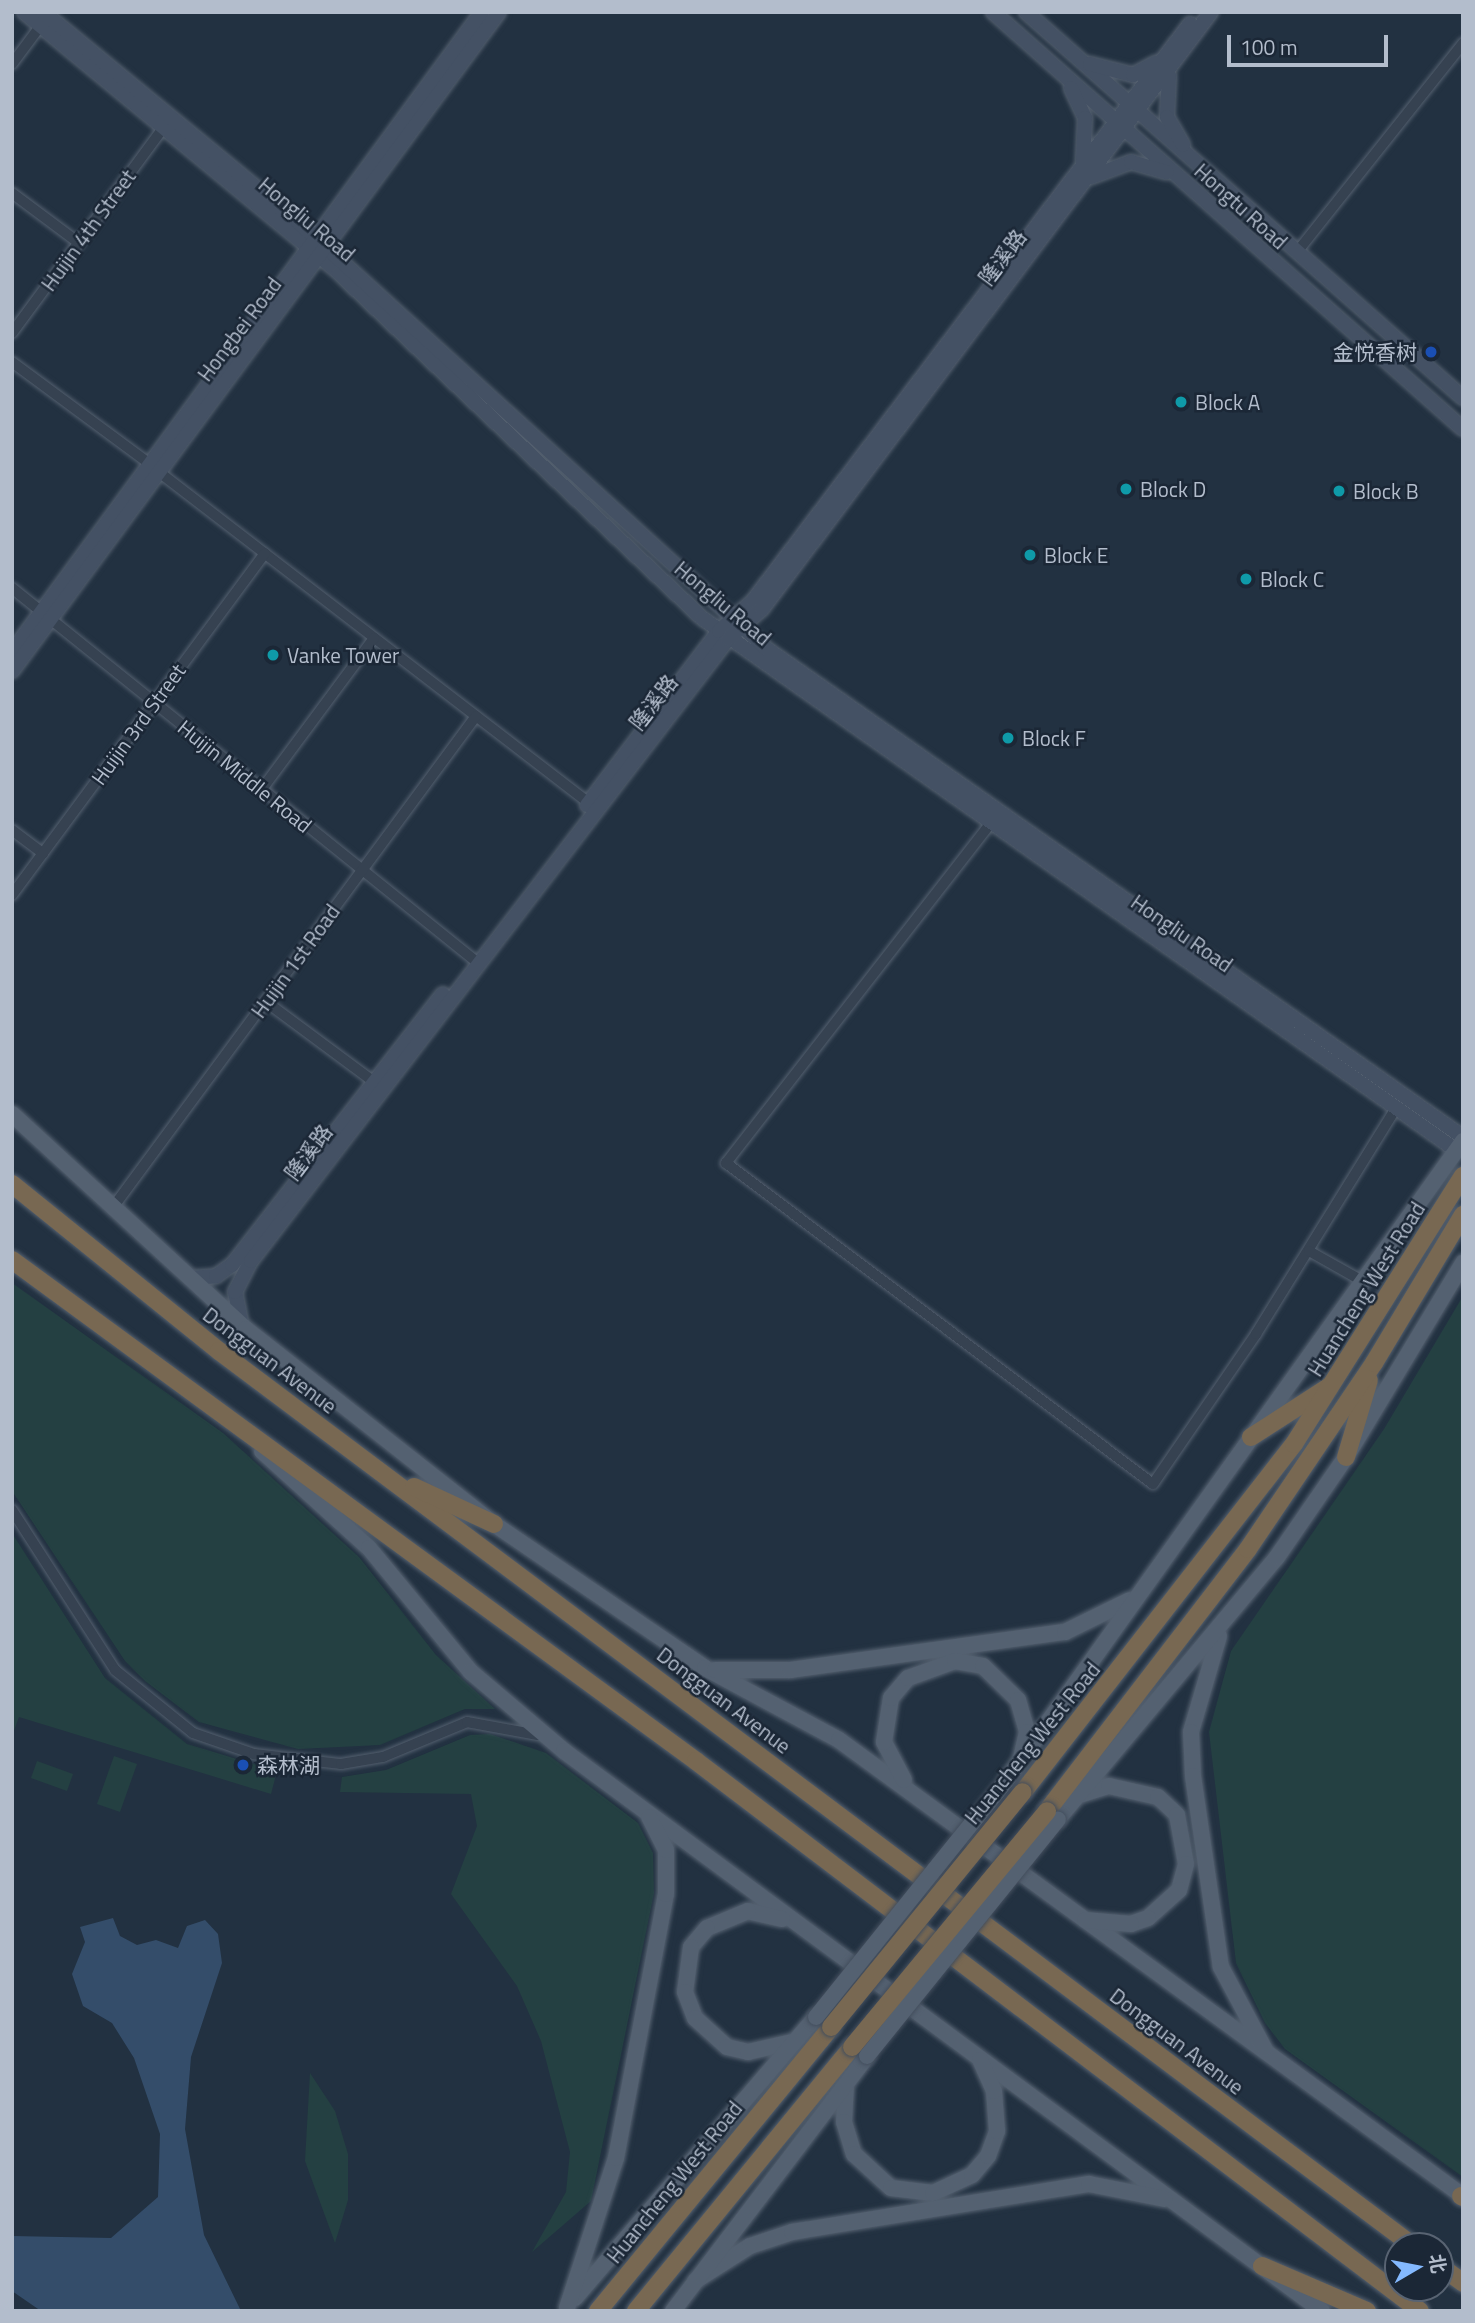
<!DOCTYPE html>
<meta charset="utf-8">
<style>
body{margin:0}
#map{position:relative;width:1475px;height:2323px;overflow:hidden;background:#223141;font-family:"Titillium Web","Noto Sans SC",sans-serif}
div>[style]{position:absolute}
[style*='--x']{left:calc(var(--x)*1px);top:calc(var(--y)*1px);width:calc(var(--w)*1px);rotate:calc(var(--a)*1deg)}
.green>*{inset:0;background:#244042}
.water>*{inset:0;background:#344d6a}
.roads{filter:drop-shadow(0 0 2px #54606f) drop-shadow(0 0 2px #54606f)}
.street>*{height:10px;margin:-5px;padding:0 5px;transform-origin:5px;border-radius:5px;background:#364251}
.secondary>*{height:14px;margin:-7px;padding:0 7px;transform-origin:7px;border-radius:7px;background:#445164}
.primary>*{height:16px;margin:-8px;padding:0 8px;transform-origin:8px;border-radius:8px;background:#546171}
.highway>*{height:18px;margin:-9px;padding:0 9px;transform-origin:9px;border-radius:9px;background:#786852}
.bridges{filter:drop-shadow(0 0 2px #434e5d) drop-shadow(0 0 2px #434e5d)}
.primary-bridge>*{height:16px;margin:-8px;padding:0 8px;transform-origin:8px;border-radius:8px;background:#546171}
.highway-bridge>*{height:18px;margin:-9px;padding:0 9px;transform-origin:9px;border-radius:9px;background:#786852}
.dots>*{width:19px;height:19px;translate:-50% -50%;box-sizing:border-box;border:4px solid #1b2736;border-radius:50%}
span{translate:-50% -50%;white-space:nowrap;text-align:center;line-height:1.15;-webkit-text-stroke:5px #1b2736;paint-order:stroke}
.street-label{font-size:21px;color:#b3bdcc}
.poi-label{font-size:21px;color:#b3bdcc}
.right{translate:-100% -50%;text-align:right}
.left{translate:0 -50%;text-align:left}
.frame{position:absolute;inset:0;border:14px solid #b3bdcc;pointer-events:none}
.north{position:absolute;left:1384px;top:2232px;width:70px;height:70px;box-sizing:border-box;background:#1b2736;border:2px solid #586372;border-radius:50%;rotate:80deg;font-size:19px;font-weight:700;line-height:28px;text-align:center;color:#b3bdcc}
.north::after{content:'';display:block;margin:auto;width:24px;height:32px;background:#84b9ff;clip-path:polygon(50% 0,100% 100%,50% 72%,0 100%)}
.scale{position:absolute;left:1227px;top:35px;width:161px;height:32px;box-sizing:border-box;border:4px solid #b3bdcc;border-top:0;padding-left:9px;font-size:21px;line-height:24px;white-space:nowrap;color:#b3bdcc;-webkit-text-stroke:5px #1b2736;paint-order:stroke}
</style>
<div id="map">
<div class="green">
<i style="clip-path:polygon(12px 1283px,223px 1433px,359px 1557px,436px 1655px,495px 1709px,465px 1709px,380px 1745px,298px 1749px,199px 1722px,145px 1681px,125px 1661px,12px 1491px)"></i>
<i style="clip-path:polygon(1463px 1296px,1463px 2177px,1285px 2049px,1265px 2023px,1236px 1963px,1209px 1732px,1231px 1651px,1384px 1429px)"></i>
<i style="clip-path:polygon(12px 1533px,105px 1678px,187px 1744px,277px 1771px,271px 1794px,19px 1717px,12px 1736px)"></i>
<i style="clip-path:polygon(490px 1734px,546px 1753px,638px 1823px,653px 1853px,654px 1893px,591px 2201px,532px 2252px,566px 2192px,570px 2152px,541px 2041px,517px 1986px,451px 1894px,477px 1826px,471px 1794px,340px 1792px,342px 1777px,386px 1770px,470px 1735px)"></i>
<i style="clip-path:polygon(114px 1756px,137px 1764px,120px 1812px,97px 1804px)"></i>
<i style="clip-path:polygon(37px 1761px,73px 1774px,67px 1791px,31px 1778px)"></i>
<i style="clip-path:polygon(310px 2073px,335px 2111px,348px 2154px,348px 2200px,335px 2243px,305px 2161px)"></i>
</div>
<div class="water">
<i style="clip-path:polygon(113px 1918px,120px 1936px,137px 1945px,156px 1940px,178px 1948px,187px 1926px,205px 1920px,218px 1934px,222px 1963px,191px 2057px,185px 2129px,204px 2235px,241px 2311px,41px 2311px,12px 2291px,12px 2236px,111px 2238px,158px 2197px,160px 2134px,134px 2058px,112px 2023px,83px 2006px,72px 1974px,85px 1942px,80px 1927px)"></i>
</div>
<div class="roads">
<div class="street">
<i style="--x:12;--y:64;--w:54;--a:-53.3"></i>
<i style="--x:12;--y:193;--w:84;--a:36.7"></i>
<i style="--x:1297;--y:252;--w:267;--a:-51.5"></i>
<i style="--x:12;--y:333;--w:256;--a:-53.6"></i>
<i style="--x:12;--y:362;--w:172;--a:36.5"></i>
<i style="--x:159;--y:472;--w:543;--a:37.59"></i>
<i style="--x:12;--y:588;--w:598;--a:38.82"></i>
<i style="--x:262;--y:789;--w:188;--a:-53.4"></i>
<i style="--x:990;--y:824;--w:430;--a:127.9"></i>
<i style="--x:726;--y:1163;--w:534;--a:36.93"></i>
<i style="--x:1153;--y:1484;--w:182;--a:-55.5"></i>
<i style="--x:1256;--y:1334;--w:266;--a:-58.2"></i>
<i style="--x:12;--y:830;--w:39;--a:37"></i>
<i style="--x:12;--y:895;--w:425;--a:-53.5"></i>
<i style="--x:265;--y:1001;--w:136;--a:36.6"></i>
<i style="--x:114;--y:1206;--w:609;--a:-53.54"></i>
<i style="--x:1309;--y:1251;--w:63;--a:29.4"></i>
<i style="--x:12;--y:1510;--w:190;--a:57.2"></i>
<i style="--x:115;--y:1670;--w:100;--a:38.9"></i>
<i style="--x:193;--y:1733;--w:65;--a:19"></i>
<i style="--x:254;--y:1754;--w:88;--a:6.6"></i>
<i style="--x:341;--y:1764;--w:43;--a:-9.5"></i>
<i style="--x:383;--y:1757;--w:91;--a:-22.6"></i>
<i style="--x:467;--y:1722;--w:72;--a:10.4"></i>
</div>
<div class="secondary">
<i style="--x:24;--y:12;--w:409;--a:39.6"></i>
<i style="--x:339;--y:273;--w:501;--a:43.54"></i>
<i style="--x:702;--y:618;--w:923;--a:35.21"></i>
<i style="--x:43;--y:12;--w:330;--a:39.5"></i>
<i style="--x:298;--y:222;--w:634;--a:42.32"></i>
<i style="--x:767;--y:649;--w:850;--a:35.04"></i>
<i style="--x:993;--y:12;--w:628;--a:41.58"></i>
<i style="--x:1026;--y:12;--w:583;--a:41.45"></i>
<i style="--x:1090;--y:64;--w:44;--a:14.3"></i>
<i style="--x:1133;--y:75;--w:26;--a:-28"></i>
<i style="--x:1169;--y:76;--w:41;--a:92.8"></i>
<i style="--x:1167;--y:117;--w:32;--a:60"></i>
<i style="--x:1071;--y:88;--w:33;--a:65"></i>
<i style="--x:1085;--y:118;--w:43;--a:92.7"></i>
<i style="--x:1091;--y:177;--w:43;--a:-20.6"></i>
<i style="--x:1131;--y:162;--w:37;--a:16"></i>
<i style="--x:12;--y:652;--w:794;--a:-53.71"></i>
<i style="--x:12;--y:671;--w:819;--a:-53.54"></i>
<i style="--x:587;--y:805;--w:218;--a:-52.8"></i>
<i style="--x:719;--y:631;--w:45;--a:-41.4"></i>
<i style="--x:753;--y:601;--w:724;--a:-52.86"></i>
<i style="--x:190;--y:1278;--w:26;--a:-4"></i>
<i style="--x:216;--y:1276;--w:19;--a:-35"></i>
<i style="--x:232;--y:1265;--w:343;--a:-52.1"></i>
<i style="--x:241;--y:1322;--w:31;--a:-101"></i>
<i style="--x:235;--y:1292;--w:35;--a:-63"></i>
<i style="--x:251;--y:1261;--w:784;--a:-52.52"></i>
<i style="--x:728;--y:639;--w:45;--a:-41.4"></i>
<i style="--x:762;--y:609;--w:747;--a:-53.05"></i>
</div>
<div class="primary">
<i style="--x:12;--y:1114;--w:318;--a:42.6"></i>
<i style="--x:246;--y:1329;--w:315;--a:38.2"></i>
<i style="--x:494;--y:1524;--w:255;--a:34.3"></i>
<i style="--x:705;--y:1668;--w:152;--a:28.2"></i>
<i style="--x:839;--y:1740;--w:773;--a:36.16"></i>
<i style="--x:262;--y:1451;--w:144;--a:42.2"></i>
<i style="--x:369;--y:1548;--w:161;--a:50.6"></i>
<i style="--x:471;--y:1672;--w:122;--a:40.3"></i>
<i style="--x:564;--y:1751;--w:942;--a:36.46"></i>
<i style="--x:1219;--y:1636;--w:100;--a:106.3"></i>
<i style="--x:1191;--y:1732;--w:44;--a:87.4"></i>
<i style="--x:1193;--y:1776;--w:193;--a:81.7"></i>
<i style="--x:1221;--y:1967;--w:92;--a:62"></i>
<i style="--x:715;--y:1670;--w:75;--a:0"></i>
<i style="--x:790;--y:1670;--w:278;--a:-7.9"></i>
<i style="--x:1065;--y:1632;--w:72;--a:-26.2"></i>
<i style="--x:1008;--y:1778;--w:783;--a:-54.46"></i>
<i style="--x:904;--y:1780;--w:43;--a:-117.8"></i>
<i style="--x:884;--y:1742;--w:45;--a:-81"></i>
<i style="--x:891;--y:1698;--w:26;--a:-50"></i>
<i style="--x:908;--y:1678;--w:50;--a:-19.9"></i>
<i style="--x:955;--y:1661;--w:28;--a:10"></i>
<i style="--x:983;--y:1666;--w:49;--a:44.2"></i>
<i style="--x:1018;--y:1700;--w:33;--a:74"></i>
<i style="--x:1027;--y:1732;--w:28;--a:103"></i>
<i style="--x:1079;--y:1795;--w:31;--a:-17"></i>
<i style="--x:1109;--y:1786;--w:50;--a:12.7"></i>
<i style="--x:1158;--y:1797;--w:26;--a:43"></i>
<i style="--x:1177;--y:1815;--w:50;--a:79.6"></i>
<i style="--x:1186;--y:1864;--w:27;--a:105"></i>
<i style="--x:1179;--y:1890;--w:42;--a:137.9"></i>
<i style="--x:1148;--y:1918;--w:18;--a:161"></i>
<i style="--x:1131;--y:1924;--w:46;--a:-175"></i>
<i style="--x:1058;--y:1819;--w:341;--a:-50.1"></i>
<i style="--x:1277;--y:1557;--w:121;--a:-55.4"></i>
<i style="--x:1346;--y:1457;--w:227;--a:-58.9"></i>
<i style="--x:782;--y:1919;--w:35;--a:-167"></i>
<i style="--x:748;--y:1911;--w:44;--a:157.5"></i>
<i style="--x:707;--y:1928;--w:25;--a:130"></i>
<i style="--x:691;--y:1947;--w:45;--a:97.6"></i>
<i style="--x:685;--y:1992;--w:28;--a:69"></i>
<i style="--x:695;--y:2018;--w:43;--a:42.2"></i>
<i style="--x:727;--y:2047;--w:22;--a:13"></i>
<i style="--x:748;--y:2052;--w:45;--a:-12.8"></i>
<i style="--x:846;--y:2084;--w:38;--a:93"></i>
<i style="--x:844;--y:2122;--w:34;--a:73"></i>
<i style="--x:854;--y:2154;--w:50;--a:42.6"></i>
<i style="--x:891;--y:2188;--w:42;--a:6.8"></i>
<i style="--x:933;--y:2193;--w:43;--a:-24.8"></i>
<i style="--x:972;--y:2175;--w:25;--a:-50"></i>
<i style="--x:988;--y:2156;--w:27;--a:-70"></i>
<i style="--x:997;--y:2131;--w:40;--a:-94.3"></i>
<i style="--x:994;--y:2091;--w:34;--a:-114"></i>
<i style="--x:695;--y:2281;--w:65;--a:-32.5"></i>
<i style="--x:750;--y:2246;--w:44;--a:-18.4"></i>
<i style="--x:792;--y:2232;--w:301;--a:-9.2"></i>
<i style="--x:1089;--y:2184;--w:77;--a:11.2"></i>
<i style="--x:575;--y:2298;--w:370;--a:-49.4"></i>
<i style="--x:567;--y:2308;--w:158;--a:-71.9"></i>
<i style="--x:616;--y:2158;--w:269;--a:-79.3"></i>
<i style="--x:666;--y:1894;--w:44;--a:-90"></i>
<i style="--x:666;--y:1850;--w:37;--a:-117"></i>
<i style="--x:673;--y:2311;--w:320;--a:-52.7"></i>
</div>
<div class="highway">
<i style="--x:12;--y:1184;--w:266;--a:38.9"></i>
<i style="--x:219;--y:1351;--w:1492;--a:36.85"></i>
<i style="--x:12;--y:1260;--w:848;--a:36.22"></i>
<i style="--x:696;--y:1761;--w:909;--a:37.22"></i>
<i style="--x:1251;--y:1437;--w:94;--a:-32.8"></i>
<i style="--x:1346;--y:1457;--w:80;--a:-73.4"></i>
<i style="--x:414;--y:1487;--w:88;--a:24.8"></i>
<i style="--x:1023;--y:1792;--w:441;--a:-52.1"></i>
<i style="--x:1294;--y:1444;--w:317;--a:-57.8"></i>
<i style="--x:1047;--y:1811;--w:330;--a:-52.5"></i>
<i style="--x:1248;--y:1549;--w:225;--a:-55.9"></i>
<i style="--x:1374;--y:1363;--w:173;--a:-59"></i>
<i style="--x:1461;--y:2196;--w:2;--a:27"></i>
<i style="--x:1262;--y:2266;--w:114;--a:23.2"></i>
<i style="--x:1440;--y:2266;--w:29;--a:36"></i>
<i style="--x:598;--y:2311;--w:367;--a:-50.6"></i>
<i style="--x:636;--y:2311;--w:341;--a:-50.7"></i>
</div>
</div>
<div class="bridges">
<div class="primary-bridge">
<i style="--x:816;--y:2017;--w:307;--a:-51.2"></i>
<i style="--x:867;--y:2056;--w:304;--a:-51.1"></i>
</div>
<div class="highway-bridge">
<i style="--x:831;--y:2027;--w:303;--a:-50.8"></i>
<i style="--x:852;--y:2047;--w:306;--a:-50.4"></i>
</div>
</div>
<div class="dots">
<i style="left:1431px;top:352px;background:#1a4fb4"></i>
<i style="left:1181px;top:402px;background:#0f9aa8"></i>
<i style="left:1126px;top:489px;background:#0f9aa8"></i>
<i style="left:1339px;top:491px;background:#0f9aa8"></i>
<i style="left:1030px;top:555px;background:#0f9aa8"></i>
<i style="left:1246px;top:579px;background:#0f9aa8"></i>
<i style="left:273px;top:655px;background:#0f9aa8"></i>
<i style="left:1008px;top:738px;background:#0f9aa8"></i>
<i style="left:243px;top:1765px;background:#1a4fb4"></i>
</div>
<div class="street-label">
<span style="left:1241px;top:206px;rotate:42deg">Hongtu Road</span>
<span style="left:307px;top:219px;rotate:40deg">Hongliu Road</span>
<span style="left:88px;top:230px;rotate:-54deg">Huijin 4th Street</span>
<span style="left:1002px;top:257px;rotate:-53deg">隆溪路</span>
<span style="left:239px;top:329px;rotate:-53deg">Hongbei Road</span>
<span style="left:723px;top:603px;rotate:40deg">Hongliu Road</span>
<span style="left:653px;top:702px;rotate:-52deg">隆溪路</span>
<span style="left:138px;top:724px;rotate:-54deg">Huijin 3rd Street</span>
<span style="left:245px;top:776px;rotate:39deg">Huijin Middle Road</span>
<span style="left:1182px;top:933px;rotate:35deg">Hongliu Road</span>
<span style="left:295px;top:961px;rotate:-54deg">Huijin 1st Road</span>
<span style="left:308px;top:1152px;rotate:-53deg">隆溪路</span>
<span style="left:1366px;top:1289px;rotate:-58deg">Huancheng West Road</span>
<span style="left:270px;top:1360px;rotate:37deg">Dongguan Avenue</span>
<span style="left:724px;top:1700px;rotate:37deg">Dongguan Avenue</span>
<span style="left:1032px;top:1743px;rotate:-51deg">Huancheng West Road</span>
<span style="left:1177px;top:2041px;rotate:37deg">Dongguan Avenue</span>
<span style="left:674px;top:2182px;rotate:-51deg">Huancheng West Road</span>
</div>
<div class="poi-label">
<span class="right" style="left:1417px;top:352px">金悦香树</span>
<span class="left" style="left:1195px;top:402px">Block A</span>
<span class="left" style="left:1140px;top:489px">Block D</span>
<span class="left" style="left:1353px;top:491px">Block B</span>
<span class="left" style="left:1044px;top:555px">Block E</span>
<span class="left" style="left:1260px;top:579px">Block C</span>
<span class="left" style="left:287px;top:655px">Vanke Tower</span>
<span class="left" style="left:1022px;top:738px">Block F</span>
<span class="left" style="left:257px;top:1765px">森林湖</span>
</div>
<div class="frame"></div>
<div class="north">北</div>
<div class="scale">100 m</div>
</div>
